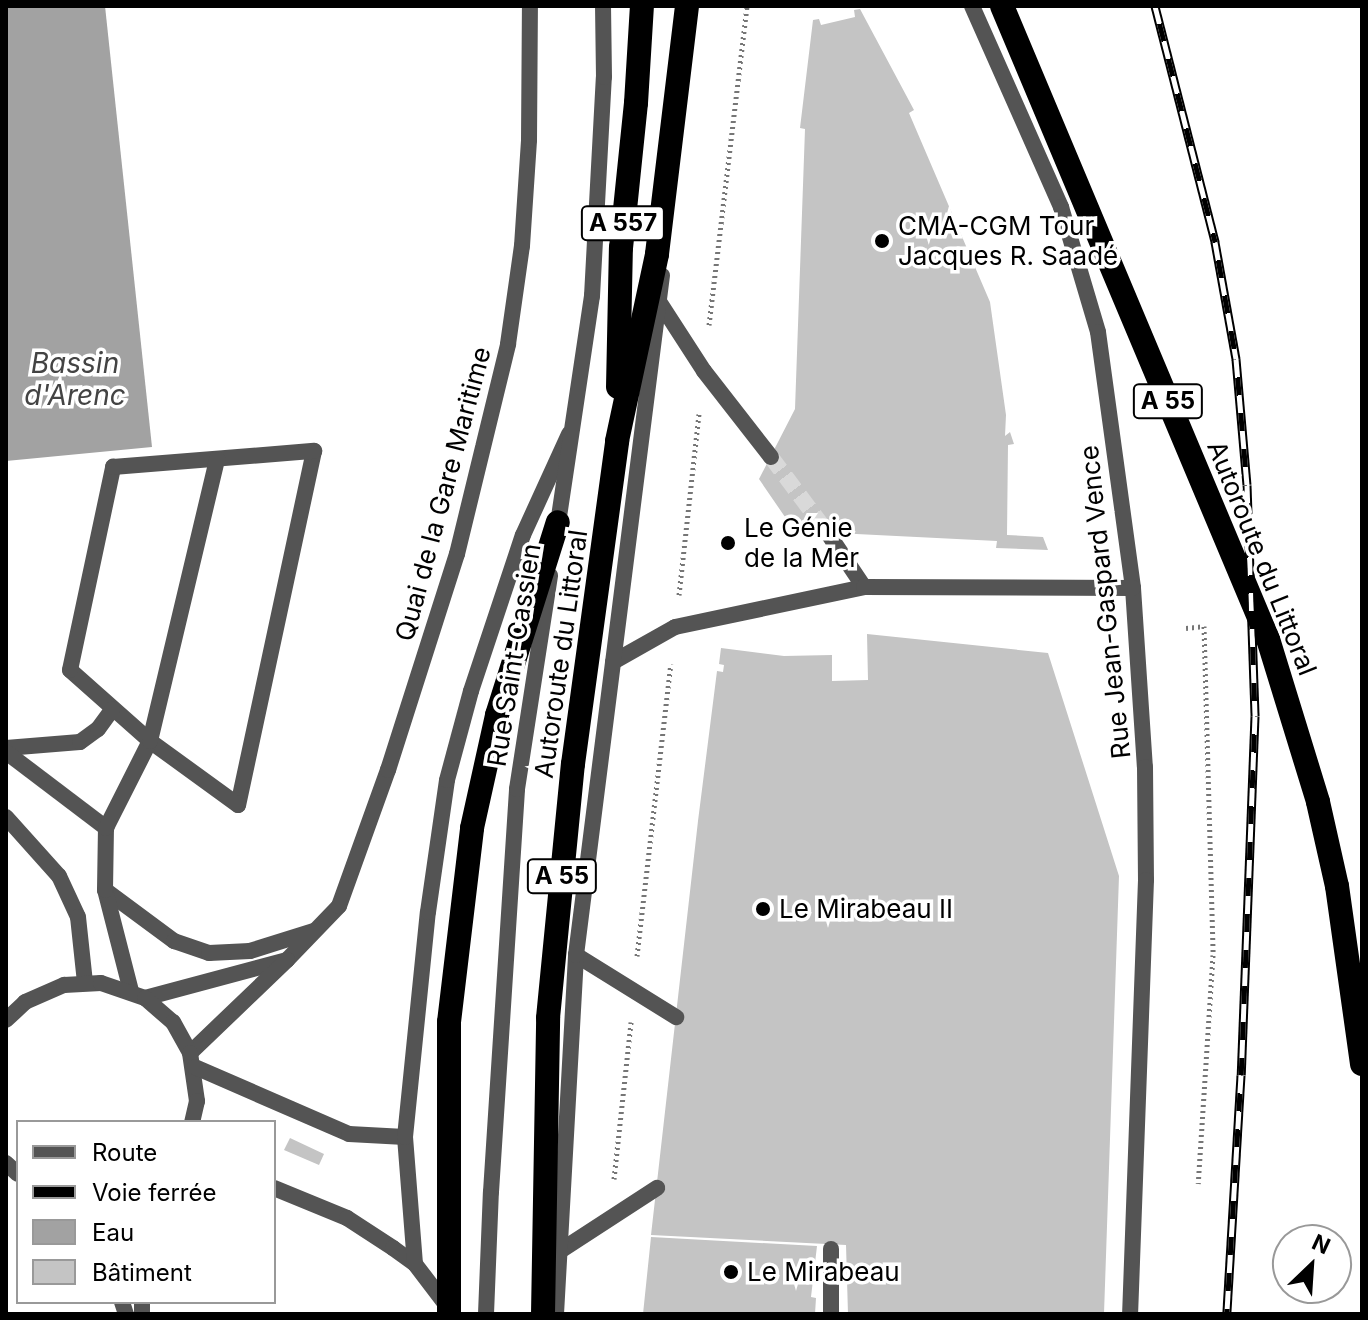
<!DOCTYPE html>
<meta charset="utf-8">
<style>
body{margin:0}
#map{position:relative;width:1368px;height:1320px;overflow:hidden;background:#fff;font-family:Inter,sans-serif}
div>[style]{position:absolute}
[style*='--x']{left:calc(var(--x)*1px);top:calc(var(--y)*1px);width:calc(var(--w)*1px);rotate:calc(var(--a)*1deg)}
.water>*{inset:0;background:#a2a2a2}
.building>*{inset:0;background:#c4c4c4}
.pedestrian-tunnel>*{height:16px;margin-top:-8px;transform-origin:0;background:repeating-linear-gradient(90deg,#d9d9d9 0 16px,transparent 0 24px)}
.path>*{height:5px;margin-top:-2.5px;transform-origin:0;background:repeating-linear-gradient(90deg,#767676 0 2px,transparent 0 6px)}
.service>*{height:16px;margin:-8px;padding:0 8px;transform-origin:8px;border-radius:8px;background:#545454}
.pedestrian>*{height:16px;margin:-8px;padding:0 8px;transform-origin:8px;border-radius:8px;background:#545454}
.minor>*{height:16px;margin:-8px;padding:0 8px;transform-origin:8px;border-radius:8px;background:#545454}
.tertiary>*{height:16px;margin:-8px;padding:0 8px;transform-origin:8px;border-radius:8px;background:#545454}
.motorway>*{height:24px;margin:-12px;padding:0 12px;transform-origin:12px;border-radius:12px;background:#000}
.rail>*{height:9px;margin-top:-4.5px;transform-origin:0;background:repeating-linear-gradient(90deg,#fff 0 18px,#000 0 36px);box-sizing:border-box;border-block:2px solid #000}
.dots>*{width:22px;height:22px;translate:-50% -50%;box-sizing:border-box;border:4px solid #fff;border-radius:50%}
span{translate:-50% -50%;white-space:nowrap;text-align:center;line-height:1.15;-webkit-text-stroke:7px #fff;paint-order:stroke}
.shield-label span{padding:2px 6px;background:#fff;border:2px solid;border-radius:6px;-webkit-text-stroke-width:0}
.shield-label{font-size:24px;color:#000;font-weight:700}
.poi-label{font-size:26px;color:#000}
.left{translate:0 -50%;text-align:left}
.street-label{font-size:26px;color:#000}
.water-label{font-size:28px;color:#434343;font-style:italic}
.frame{position:absolute;inset:0;border:8px solid #000;pointer-events:none}
.legend{position:absolute;left:16px;top:1120px;width:260px;height:184px;box-sizing:border-box;background:#fff;border:2px solid #999;margin:0;padding:10px 14px;list-style:none;font-size:24px;color:#000}
.legend li{display:flex;align-items:center;gap:16px;height:40px}
.legend b{width:40px;border:2px solid #999}
.north{position:absolute;left:1272px;top:1224px;width:80px;height:80px;box-sizing:border-box;background:#fff;border:2px solid #999;border-radius:50%;rotate:25deg;font-size:22px;font-weight:700;line-height:32px;text-align:center;color:#000}
.north::after{content:'';display:block;margin:auto;width:28px;height:36px;background:#000;clip-path:polygon(50% 0,100% 100%,50% 72%,0 100%)}
</style>
<div id="map">
<div class="water">
<i style="clip-path:polygon(6px 6px,105px 6px,152px 447px,6px 461px)"></i>
</div>
<div class="building">
<i style="clip-path:polygon(860px 9px,914px 110px,909px 113px,990px 302px,1006px 415px,1005px 436px,1010px 432px,1014px 444px,1008px 445px,1007px 535px,1043px 537px,1048px 550px,996px 548px,997px 541px,816px 532px,815px 537px,798px 536px,759px 479px,795px 409px,805px 129px,800px 128px,813px 20px,819px 19px,821px 25px,855px 17px,854px 10px)"></i>
<i style="clip-path:polygon(867px 634px,1048px 653px,1119px 876px,1104px 1314px,848px 1314px,846px 1245px,651px 1235px,698px 821px,717px 671px,723px 672px,724px 665px,719px 664px,721px 648px,784px 656px,832px 655px,832px 681px,868px 680px)"></i>
<i style="clip-path:polygon(290px 1138px,324px 1154px,319px 1165px,284px 1150px)"></i>
<i style="clip-path:polygon(651px 1237px,817px 1246px,811px 1297px,816px 1298px,815px 1314px,643px 1314px)"></i>
</div>
<div class="pedestrian-tunnel">
<i style="--x:771;--y:457;--w:94;--a:53.3"></i>
</div>
<div class="path">
<i style="--x:709;--y:325;--w:321;--a:-83.2"></i>
<i style="--x:679;--y:595;--w:182;--a:-83.7"></i>
<i style="--x:1186;--y:628;--w:18;--a:-6"></i>
<i style="--x:1204;--y:626;--w:329;--a:88.4"></i>
<i style="--x:1213;--y:955;--w:229;--a:93.7"></i>
<i style="--x:637;--y:956;--w:294;--a:-83.4"></i>
<i style="--x:614;--y:1179;--w:158;--a:-83.8"></i>
</div>
<div class="service">
<i style="--x:314;--y:451;--w:362;--a:102.1"></i>
<i style="--x:238;--y:805;--w:109;--a:-144"></i>
<i style="--x:150;--y:741;--w:107;--a:-138.4"></i>
<i style="--x:70;--y:670;--w:208;--a:-78"></i>
<i style="--x:113;--y:467;--w:202;--a:-4.6"></i>
<i style="--x:6;--y:748;--w:74;--a:-4.6"></i>
<i style="--x:80;--y:742;--w:22;--a:-36"></i>
<i style="--x:98;--y:729;--w:24;--a:-54"></i>
<i style="--x:6;--y:752;--w:126;--a:37.2"></i>
<i style="--x:6;--y:817;--w:79;--a:48.1"></i>
<i style="--x:59;--y:876;--w:45;--a:65.1"></i>
<i style="--x:78;--y:917;--w:66;--a:83.9"></i>
<i style="--x:105;--y:890;--w:86;--a:36.5"></i>
<i style="--x:174;--y:941;--w:37;--a:19"></i>
<i style="--x:209;--y:953;--w:41;--a:-2.8"></i>
<i style="--x:250;--y:951;--w:67;--a:-17.4"></i>
<i style="--x:576;--y:955;--w:118;--a:31.8"></i>
<i style="--x:287;--y:960;--w:75;--a:-46.1"></i>
<i style="--x:339;--y:906;--w:145;--a:-70.2"></i>
<i style="--x:388;--y:770;--w:227;--a:-72.3"></i>
<i style="--x:457;--y:554;--w:216;--a:-76.3"></i>
<i style="--x:508;--y:344;--w:99;--a:-81.9"></i>
<i style="--x:522;--y:246;--w:106;--a:-86.2"></i>
<i style="--x:529;--y:140;--w:134;--a:-89.6"></i>
<i style="--x:131;--y:991;--w:104;--a:-104.4"></i>
<i style="--x:105;--y:890;--w:62;--a:-89.1"></i>
<i style="--x:106;--y:828;--w:97;--a:-63.2"></i>
<i style="--x:150;--y:741;--w:290;--a:-76.6"></i>
<i style="--x:145;--y:998;--w:147;--a:-15"></i>
<i style="--x:287;--y:960;--w:134;--a:136.2"></i>
<i style="--x:6;--y:1020;--w:26;--a:-43"></i>
<i style="--x:25;--y:1002;--w:43;--a:-23.6"></i>
<i style="--x:64;--y:985;--w:37;--a:-3"></i>
<i style="--x:101;--y:983;--w:46;--a:18.8"></i>
<i style="--x:145;--y:998;--w:37;--a:41"></i>
<i style="--x:173;--y:1022;--w:35;--a:61"></i>
<i style="--x:190;--y:1053;--w:49;--a:81.7"></i>
<i style="--x:197;--y:1101;--w:22;--a:103"></i>
<i style="--x:195;--y:1067;--w:168;--a:23.5"></i>
<i style="--x:349;--y:1134;--w:56;--a:3.1"></i>
<i style="--x:6;--y:1163;--w:16;--a:43"></i>
<i style="--x:274;--y:1188;--w:79;--a:22.3"></i>
<i style="--x:347;--y:1218;--w:55;--a:33.1"></i>
<i style="--x:393;--y:1248;--w:27;--a:36"></i>
<i style="--x:415;--y:1264;--w:58;--a:52.7"></i>
<i style="--x:831;--y:1249;--w:65;--a:90"></i>
<i style="--x:560;--y:1251;--w:116;--a:-33"></i>
<i style="--x:415;--y:1264;--w:127;--a:-94.5"></i>
<i style="--x:405;--y:1137;--w:226;--a:-84.2"></i>
<i style="--x:428;--y:912;--w:133;--a:-81.8"></i>
<i style="--x:447;--y:780;--w:92;--a:-74.9"></i>
<i style="--x:471;--y:691;--w:164;--a:-71.6"></i>
<i style="--x:523;--y:535;--w:111;--a:-65.5"></i>
<i style="--x:122;--y:1302;--w:13;--a:72"></i>
<i style="--x:142;--y:1314;--w:12;--a:-90"></i>
</div>
<div class="pedestrian">
<i style="--x:660;--y:303;--w:81;--a:57.1"></i>
<i style="--x:704;--y:371;--w:109;--a:52.1"></i>
<i style="--x:827;--y:532;--w:66;--a:56.1"></i>
</div>
<div class="minor">
<i style="--x:972;--y:6;--w:220;--a:66.1"></i>
<i style="--x:1061;--y:207;--w:130;--a:73.5"></i>
<i style="--x:1098;--y:332;--w:258;--a:82.2"></i>
<i style="--x:1133;--y:588;--w:179;--a:86.2"></i>
<i style="--x:1145;--y:767;--w:113;--a:89.5"></i>
<i style="--x:1146;--y:880;--w:434;--a:92.1"></i>
<i style="--x:613;--y:662;--w:71;--a:-29.4"></i>
<i style="--x:675;--y:627;--w:193;--a:-11.9"></i>
<i style="--x:864;--y:587;--w:269;--a:0.2"></i>
</div>
<div class="tertiary">
<i style="--x:557;--y:530;--w:237;--a:-81.5"></i>
<i style="--x:592;--y:296;--w:219;--a:-86.9"></i>
<i style="--x:604;--y:77;--w:71;--a:-90.8"></i>
<i style="--x:486;--y:1314;--w:122;--a:-87.7"></i>
<i style="--x:491;--y:1192;--w:404;--a:-86.3"></i>
<i style="--x:517;--y:789;--w:216;--a:-81.2"></i>
<i style="--x:556;--y:1314;--w:360;--a:-86.8"></i>
<i style="--x:576;--y:955;--w:685;--a:-82.79"></i>
</div>
<div class="motorway">
<i style="--x:1002;--y:6;--w:687;--a:67.21"></i>
<i style="--x:1268;--y:639;--w:170;--a:72.9"></i>
<i style="--x:1318;--y:802;--w:86;--a:77.3"></i>
<i style="--x:1337;--y:886;--w:180;--a:82"></i>
<i style="--x:618;--y:387;--w:139;--a:-88.8"></i>
<i style="--x:621;--y:248;--w:146;--a:-84.1"></i>
<i style="--x:636;--y:103;--w:97;--a:-86.5"></i>
<i style="--x:449;--y:1314;--w:292;--a:-90"></i>
<i style="--x:449;--y:1022;--w:195;--a:-83.2"></i>
<i style="--x:472;--y:828;--w:116;--a:-77.5"></i>
<i style="--x:497;--y:715;--w:202;--a:-72.5"></i>
<i style="--x:543;--y:1314;--w:296;--a:-89"></i>
<i style="--x:548;--y:1018;--w:255;--a:-84.4"></i>
<i style="--x:573;--y:764;--w:326;--a:-82.2"></i>
<i style="--x:617;--y:441;--w:191;--a:-77.9"></i>
<i style="--x:657;--y:254;--w:250;--a:-83.1"></i>
</div>
<div class="rail">
<i style="--x:1155;--y:6;--w:244;--a:75.7"></i>
<i style="--x:1215;--y:242;--w:119;--a:79.8"></i>
<i style="--x:1236;--y:359;--w:126;--a:85"></i>
<i style="--x:1247;--y:485;--w:231;--a:88"></i>
<i style="--x:1255;--y:716;--w:359;--a:92.2"></i>
<i style="--x:1241;--y:1075;--w:239;--a:93.4"></i>
</div>
<div class="dots">
<i style="left:882px;top:241px;background:#000"></i>
<i style="left:728px;top:543px;background:#000"></i>
<i style="left:763px;top:909px;background:#000"></i>
<i style="left:731px;top:1272px;background:#000"></i>
</div>
<div class="shield-label">
<span style="left:623px;top:223px">A 557</span>
<span style="left:1168px;top:401px">A 55</span>
<span style="left:562px;top:876px">A 55</span>
</div>
<div class="poi-label">
<span class="left" style="left:898px;top:241px">CMA-CGM Tour<br>Jacques R. Saadé</span>
<span class="left" style="left:744px;top:543px">Le Génie<br>de la Mer</span>
<span class="left" style="left:779px;top:909px">Le Mirabeau II</span>
<span class="left" style="left:747px;top:1272px">Le Mirabeau</span>
</div>
<div class="street-label">
<span style="left:443px;top:494px;rotate:-75deg">Quai de la Gare Maritime</span>
<span style="left:1262px;top:558px;rotate:68deg">Autoroute du Littoral</span>
<span style="left:1105px;top:602px;rotate:-96deg">Rue Jean-Gaspard Vence</span>
<span style="left:561px;top:654px;rotate:-82deg">Autoroute du Littoral</span>
<span style="left:514px;top:655px;rotate:-81deg">Rue Saint-Cassien</span>
</div>
<div class="water-label">
<span style="left:75px;top:379px">Bassin<br>d'Arenc</span>
</div>
<div class="frame"></div>
<ul class="legend">
<li><b style="height:10px;background:#545454"></b>Route</li>
<li><b style="height:10px;background:#000"></b>Voie ferrée</li>
<li><b style="height:22px;background:#a2a2a2"></b>Eau</li>
<li><b style="height:22px;background:#c4c4c4"></b>Bâtiment</li>
</ul>
<div class="north">N</div>
</div>
